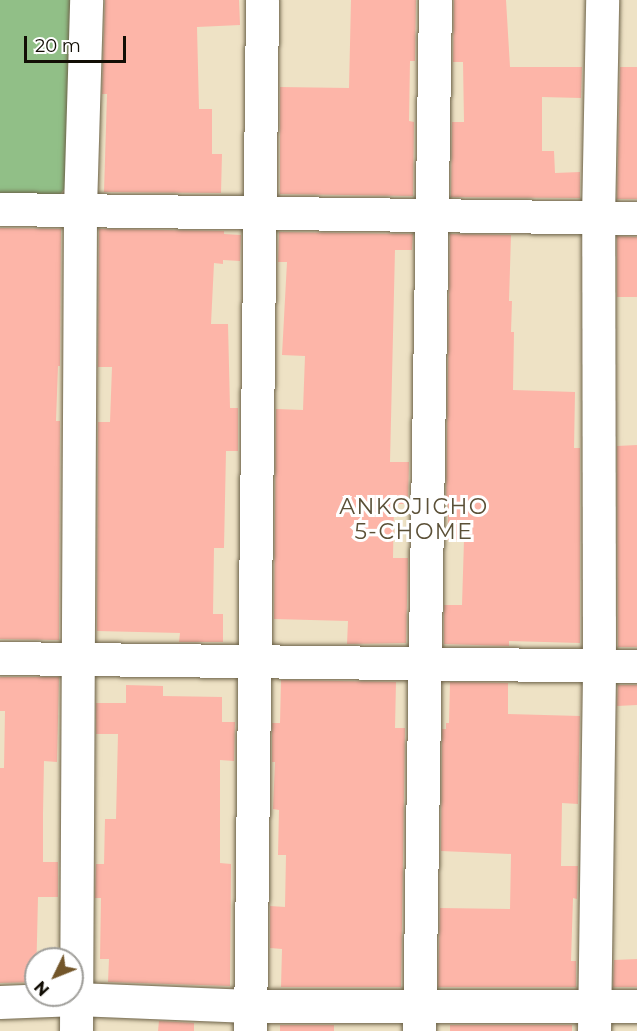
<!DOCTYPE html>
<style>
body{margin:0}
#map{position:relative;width:637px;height:1031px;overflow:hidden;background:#eee2c5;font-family:Montserrat,sans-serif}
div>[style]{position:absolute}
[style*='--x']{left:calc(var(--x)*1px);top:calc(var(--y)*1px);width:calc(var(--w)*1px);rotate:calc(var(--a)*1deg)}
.green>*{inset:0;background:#91bf87}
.building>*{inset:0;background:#fdb5a8}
.roads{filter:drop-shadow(0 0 2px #6c6248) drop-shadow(0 0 2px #6c6248)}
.minor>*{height:33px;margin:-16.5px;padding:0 16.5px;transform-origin:16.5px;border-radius:16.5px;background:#fff}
span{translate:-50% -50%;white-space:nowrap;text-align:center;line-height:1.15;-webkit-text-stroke:6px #fff;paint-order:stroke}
.neighbourhood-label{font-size:22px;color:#5b5037;letter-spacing:1.5px}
.north{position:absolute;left:24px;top:947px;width:60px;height:60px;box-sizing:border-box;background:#fff;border:2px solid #a09f9b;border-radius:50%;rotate:227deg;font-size:16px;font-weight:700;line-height:24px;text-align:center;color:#120e05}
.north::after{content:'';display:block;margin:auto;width:21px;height:27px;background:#73562a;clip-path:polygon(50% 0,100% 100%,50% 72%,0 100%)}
.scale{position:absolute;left:24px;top:36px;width:102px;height:27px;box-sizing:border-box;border:3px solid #120e05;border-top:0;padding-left:8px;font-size:18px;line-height:21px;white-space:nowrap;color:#120e05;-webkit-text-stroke:4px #fff;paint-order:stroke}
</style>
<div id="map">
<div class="green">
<i style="clip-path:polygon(0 0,74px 0,72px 180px,58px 197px,0 196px)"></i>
</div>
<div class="building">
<i style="clip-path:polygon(105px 0,239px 0,240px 25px,197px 27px,199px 109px,212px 109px,212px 154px,222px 154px,221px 193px,104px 192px,107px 94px,102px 94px)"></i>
<i style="clip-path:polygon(351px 0,416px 0,415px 61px,410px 61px,409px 121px,414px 122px,413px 196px,280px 194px,280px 87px,349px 88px)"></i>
<i style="clip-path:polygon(454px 0,506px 0,510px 67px,582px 67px,581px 98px,542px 97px,542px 151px,554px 151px,555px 173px,580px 172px,580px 198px,451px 197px,452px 122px,464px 122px,463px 62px,453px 62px)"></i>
<i style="clip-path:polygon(620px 67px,637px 67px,637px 199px,617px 199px)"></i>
<i style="clip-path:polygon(0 228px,61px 229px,60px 366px,58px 366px,56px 421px,60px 421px,59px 640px,0 639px)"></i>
<i style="clip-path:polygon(99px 229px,224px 231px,224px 234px,241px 235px,240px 261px,223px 260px,223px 264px,214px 263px,211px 324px,228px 324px,230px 408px,238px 408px,238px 451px,226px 451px,224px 548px,214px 548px,213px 614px,223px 614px,223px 642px,179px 642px,180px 633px,97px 631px,98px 422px,110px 422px,112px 367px,98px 367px)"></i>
<i style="clip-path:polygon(279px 232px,413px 234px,412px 250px,395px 250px,390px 462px,409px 462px,408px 504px,394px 504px,393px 558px,408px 558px,406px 643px,347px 644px,348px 621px,274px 619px,276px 409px,303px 410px,305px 356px,282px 355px,287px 262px,278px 262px)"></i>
<i style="clip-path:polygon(450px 234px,511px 235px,509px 301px,512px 301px,511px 332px,514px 332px,513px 390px,575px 392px,574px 448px,580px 448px,580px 643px,509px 641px,509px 646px,444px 644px,444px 605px,462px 605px,464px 540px,448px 540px,448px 505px,446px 505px)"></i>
<i style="clip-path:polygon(617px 236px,637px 237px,637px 297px,617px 297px)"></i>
<i style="clip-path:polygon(637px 445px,637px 647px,618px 647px,617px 446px)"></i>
<i style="clip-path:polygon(0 677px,59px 677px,57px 762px,44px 761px,43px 814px,43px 862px,58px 862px,58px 897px,38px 897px,36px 982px,0 983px,0 768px,4px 768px,5px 711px,0 711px)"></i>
<i style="clip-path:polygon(281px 680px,396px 682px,395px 728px,405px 728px,401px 987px,281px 987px,282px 949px,270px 948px,270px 906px,285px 907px,286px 855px,278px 855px,279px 810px,273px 809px,275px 762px,272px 762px,272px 723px,280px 723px)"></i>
<i style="clip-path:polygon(450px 682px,508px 683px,508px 714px,580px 716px,578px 804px,562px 803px,561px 866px,578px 866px,577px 899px,573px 898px,571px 961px,576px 961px,576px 987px,438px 987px,440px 908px,510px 909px,511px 854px,441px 851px,442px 729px,446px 729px,446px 723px,449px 723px)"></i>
<i style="clip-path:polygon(126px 685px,163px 686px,163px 696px,222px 697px,222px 722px,235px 722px,234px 761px,220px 760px,220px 863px,231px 864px,230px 986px,108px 982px,109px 959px,100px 959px,101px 898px,95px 898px,96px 864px,104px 864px,105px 819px,116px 819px,118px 734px,96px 734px,96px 703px,126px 703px)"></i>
<i style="clip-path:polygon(618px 685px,637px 685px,637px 705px,617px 706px)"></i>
<i style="clip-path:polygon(637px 959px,637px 987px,613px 987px,614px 960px)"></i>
<i style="clip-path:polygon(159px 1021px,194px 1023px,194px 1031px,158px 1031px)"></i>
<i style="clip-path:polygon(280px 1025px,334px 1025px,334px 1031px,280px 1031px)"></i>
<i style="clip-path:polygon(450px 1025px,572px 1025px,572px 1031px,450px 1031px)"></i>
</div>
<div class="roads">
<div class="minor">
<i style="--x:0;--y:209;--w:637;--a:0.81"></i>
<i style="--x:0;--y:658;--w:637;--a:0.72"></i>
<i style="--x:0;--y:1002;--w:76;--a:-2.3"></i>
<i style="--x:76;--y:999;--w:174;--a:2.3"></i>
<i style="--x:250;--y:1006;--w:387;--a:0"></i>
<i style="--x:76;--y:1031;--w:823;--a:-89.72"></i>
<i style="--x:80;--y:208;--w:208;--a:-88.3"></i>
<i style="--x:250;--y:1031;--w:1031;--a:-89.33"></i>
<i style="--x:419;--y:1031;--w:1031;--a:-89.11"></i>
<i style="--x:594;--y:1031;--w:365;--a:-89.2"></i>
<i style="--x:599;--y:666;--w:448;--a:-90.1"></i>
<i style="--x:598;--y:218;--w:218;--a:-88.9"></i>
</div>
</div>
<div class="neighbourhood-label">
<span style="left:414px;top:519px">ANKOJICHO<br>5-CHOME</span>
</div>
<div class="north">N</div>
<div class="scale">20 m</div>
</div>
